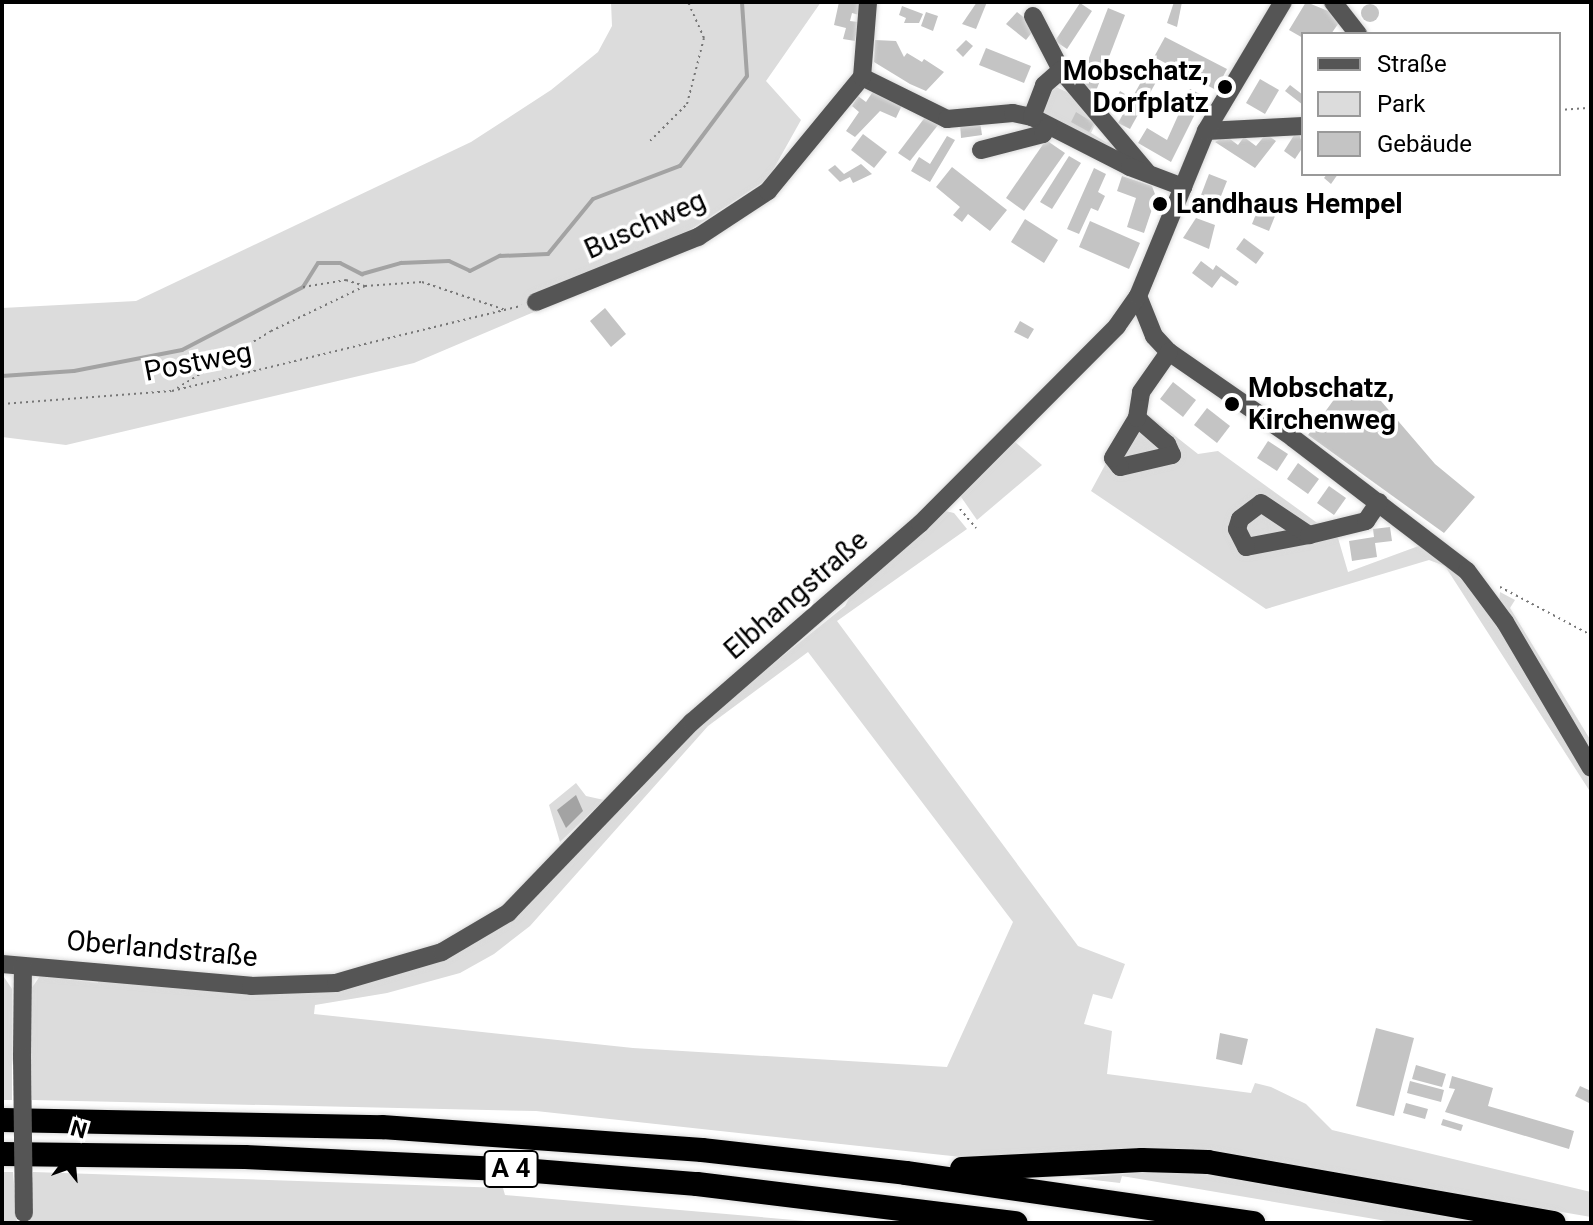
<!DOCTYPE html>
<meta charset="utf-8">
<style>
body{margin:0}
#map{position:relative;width:1593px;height:1225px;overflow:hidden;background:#fff;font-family:Roboto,sans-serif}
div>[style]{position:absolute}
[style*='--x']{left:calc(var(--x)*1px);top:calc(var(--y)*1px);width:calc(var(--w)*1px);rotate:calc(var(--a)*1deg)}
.green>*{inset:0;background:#dcdcdc}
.water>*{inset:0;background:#a3a3a3}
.stream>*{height:4px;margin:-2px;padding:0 2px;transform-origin:2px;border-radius:2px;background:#a3a3a3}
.building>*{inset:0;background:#c4c4c4}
.round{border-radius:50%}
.path>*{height:2px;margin-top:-1px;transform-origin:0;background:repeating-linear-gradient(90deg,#777 0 2px,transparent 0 6px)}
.roads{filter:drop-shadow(0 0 2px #dbdbdb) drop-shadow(0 0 2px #dbdbdb)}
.minor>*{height:18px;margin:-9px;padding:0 9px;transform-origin:9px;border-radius:9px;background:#555}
.highway>*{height:24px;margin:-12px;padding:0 12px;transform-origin:12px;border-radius:12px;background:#000}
.minor-bridge>*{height:18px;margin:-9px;padding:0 9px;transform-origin:9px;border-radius:9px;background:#555}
.dots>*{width:22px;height:22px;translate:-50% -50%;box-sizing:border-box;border:4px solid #fff;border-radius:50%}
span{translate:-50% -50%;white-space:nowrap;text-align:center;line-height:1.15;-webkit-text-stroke:7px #fff;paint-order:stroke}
.shield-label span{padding:2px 6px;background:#fff;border:2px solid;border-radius:6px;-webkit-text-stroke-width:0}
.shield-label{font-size:26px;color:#000;font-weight:700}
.poi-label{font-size:28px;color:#000;font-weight:700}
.right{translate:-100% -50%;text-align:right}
.left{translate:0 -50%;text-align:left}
.street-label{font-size:28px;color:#000}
.frame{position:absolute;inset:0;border:4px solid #000;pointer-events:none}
.legend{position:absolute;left:1301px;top:32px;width:260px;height:144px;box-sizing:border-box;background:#fff;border:2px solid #999;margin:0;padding:10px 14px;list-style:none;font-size:24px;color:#000}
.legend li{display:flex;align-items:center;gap:16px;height:40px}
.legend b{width:40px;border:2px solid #999}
.north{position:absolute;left:32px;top:1113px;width:80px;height:80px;-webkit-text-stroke:6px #fff;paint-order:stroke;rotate:16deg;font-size:22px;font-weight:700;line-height:32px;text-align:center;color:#000}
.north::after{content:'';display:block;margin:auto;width:28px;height:36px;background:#000;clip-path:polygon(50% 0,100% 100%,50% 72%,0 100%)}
</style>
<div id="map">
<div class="green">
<i style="clip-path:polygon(611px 2px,821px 2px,766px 81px,801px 120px,768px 179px,621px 275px,414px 363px,66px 445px,2px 437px,2px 308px,136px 301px,471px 142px,551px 90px,598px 52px,612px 26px)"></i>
<i style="clip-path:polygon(1054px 86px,1075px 96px,1102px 129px,1095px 125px,1091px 133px,1107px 143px,1113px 137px,1132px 159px,1052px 123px,1042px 112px,1043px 97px)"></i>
<i style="clip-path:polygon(1137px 406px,1198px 454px,1218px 451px,1338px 538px,1348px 572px,1424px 544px,1449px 563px,1487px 608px,1561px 726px,1591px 779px,1591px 793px,1445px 566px,1429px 560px,1266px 609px,1091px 491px)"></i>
<i style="clip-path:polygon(1014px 441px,1042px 465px,977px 520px,959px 494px)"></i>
<i style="clip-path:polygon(evenodd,941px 510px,954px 513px,967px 529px,837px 621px,1078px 946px,1125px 964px,1112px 999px,1093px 994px,1084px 1024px,1112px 1031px,1107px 1074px,1251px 1093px,1255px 1083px,1271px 1087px,1306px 1104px,1332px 1130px,1591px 1192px,1591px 1217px,1235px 1156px,989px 1160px,536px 1111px,32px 1100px,29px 992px,40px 976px,98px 983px,99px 976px,253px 992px,450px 956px,638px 793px,656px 767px,702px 721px,845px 606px,853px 591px,941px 510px,808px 652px,1013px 922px,947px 1067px,633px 1048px,314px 1014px,315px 1005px,387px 993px,460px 973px,494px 954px,530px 926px,708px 726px,808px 652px)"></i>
<i style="clip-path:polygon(1500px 592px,1515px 600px,1510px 608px,1591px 741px,1591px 755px,1499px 603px)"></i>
<i style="clip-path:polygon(576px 783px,586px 796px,604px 800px,560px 842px,549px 805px)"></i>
<i style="clip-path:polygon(2px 974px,12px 989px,12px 1100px,2px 1100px)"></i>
<i style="clip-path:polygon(1161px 1171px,1221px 1175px,1505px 1223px,1398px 1223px,1122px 1176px,1120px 1183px,1078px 1178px)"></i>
<i style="clip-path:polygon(2px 1172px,13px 1172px,17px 1223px,2px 1223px)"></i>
<i style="clip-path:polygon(33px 1172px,503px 1188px,505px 1195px,830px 1223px,29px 1223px)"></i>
</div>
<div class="water">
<i style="clip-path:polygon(576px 795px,583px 811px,566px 828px,557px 810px)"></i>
</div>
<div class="stream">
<i style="--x:2;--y:376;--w:72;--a:-4"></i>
<i style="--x:74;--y:371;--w:110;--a:-11"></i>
<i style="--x:182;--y:350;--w:136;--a:-27.5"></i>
<i style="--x:303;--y:287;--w:28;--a:-58"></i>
<i style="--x:318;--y:263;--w:22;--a:0"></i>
<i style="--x:340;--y:263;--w:25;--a:27"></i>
<i style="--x:362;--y:274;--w:41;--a:-15.8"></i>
<i style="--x:401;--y:263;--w:48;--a:-2.4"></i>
<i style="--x:449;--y:261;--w:23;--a:25"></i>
<i style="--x:470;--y:271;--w:34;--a:-27"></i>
<i style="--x:500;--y:256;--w:48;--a:-2.4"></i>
<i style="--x:548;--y:254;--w:71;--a:-50.7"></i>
<i style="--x:593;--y:199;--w:93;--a:-20.8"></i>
<i style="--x:680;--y:166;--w:112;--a:-53.3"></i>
<i style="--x:747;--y:76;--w:74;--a:-93.9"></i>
</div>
<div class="building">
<i style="clip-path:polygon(839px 2px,861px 2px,859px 15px,852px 13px,850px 21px,858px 22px,855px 41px,843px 39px,846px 28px,834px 25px)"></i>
<i style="clip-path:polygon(977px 2px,987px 2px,976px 29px,962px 24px)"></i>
<i style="clip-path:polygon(1174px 2px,1182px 2px,1177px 27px,1167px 23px)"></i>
<i style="clip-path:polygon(1306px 2px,1343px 17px,1331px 34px,1303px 34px,1303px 38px,1289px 30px)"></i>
<i style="clip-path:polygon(1080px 3px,1092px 11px,1067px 49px,1055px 41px)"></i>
<i class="round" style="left:1361px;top:4px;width:18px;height:18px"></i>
<i style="clip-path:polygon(902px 6px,923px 14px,919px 23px,904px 23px,906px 18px,899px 15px)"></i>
<i style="clip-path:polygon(1108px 8px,1125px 15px,1096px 91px,1079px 84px)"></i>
<i style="clip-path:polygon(926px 12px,938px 16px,933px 31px,921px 26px)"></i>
<i style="clip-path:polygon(1017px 12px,1036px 27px,1026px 40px,1006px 24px)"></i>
<i style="clip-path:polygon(1165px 37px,1227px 69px,1216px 90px,1154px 57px)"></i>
<i style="clip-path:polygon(875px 40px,896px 41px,904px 57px,907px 53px,922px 62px,924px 59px,944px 72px,926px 91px,910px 84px,874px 62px)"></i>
<i style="clip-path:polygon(966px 40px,973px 46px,963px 57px,956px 50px)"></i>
<i style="clip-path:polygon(986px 48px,1031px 66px,1024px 83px,979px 65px)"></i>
<i style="clip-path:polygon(1150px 66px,1161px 73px,1130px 129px,1118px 123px)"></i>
<i style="clip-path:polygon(1260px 79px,1279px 90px,1265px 114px,1246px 103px)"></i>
<i style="clip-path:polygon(1290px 85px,1303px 95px,1303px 105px,1285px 91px)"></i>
<i style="clip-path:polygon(1190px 89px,1204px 96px,1171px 162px,1138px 143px,1147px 128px,1167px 140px)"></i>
<i style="clip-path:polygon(874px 90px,903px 103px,896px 118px,880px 111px,855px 137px,846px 131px,859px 112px,852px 106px,858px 96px,866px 102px)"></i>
<i style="clip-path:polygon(1120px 91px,1130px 97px,1120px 114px,1111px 109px)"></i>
<i style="clip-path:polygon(1076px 112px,1094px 123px,1089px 132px,1071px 122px)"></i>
<i style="clip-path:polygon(926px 116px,938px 125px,910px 161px,898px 153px)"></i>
<i style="clip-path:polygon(980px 121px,982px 135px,961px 138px,960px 123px)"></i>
<i style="clip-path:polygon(1298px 129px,1303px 147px,1295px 159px,1284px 151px)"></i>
<i style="clip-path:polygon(863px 134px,887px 152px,874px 168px,851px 150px)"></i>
<i style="clip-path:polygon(1266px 134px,1276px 141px,1255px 168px,1215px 142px,1226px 136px,1238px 145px,1244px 137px,1256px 146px)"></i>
<i style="clip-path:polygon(947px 136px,955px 140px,930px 182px,911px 171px,919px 157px,930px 164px)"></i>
<i style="clip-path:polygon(1046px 140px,1065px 153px,1024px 211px,1006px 198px)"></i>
<i style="clip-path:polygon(1069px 156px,1081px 163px,1052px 209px,1040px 202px)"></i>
<i style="clip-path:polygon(861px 164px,872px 174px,853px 183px,850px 177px,840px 182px,828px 170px,835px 165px,844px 174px)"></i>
<i style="clip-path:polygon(952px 167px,1007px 210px,990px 231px,968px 214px,962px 222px,953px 215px,960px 207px,936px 187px)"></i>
<i style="clip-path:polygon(1094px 168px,1106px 174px,1098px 192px,1105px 196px,1098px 211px,1091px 208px,1079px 234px,1067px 229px)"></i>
<i style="clip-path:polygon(1209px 174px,1227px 181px,1219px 201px,1201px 195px)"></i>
<i style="clip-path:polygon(1327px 174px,1338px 174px,1331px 184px,1324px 178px)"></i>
<i style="clip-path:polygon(1122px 176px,1152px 186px,1156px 197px,1144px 233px,1127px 227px,1136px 198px,1117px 191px)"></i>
<i style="clip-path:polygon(1260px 204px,1277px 211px,1269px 231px,1252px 224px)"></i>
<i style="clip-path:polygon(1196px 218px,1215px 225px,1209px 249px,1183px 238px)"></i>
<i style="clip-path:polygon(1025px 219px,1058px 240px,1044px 263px,1011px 242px)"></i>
<i style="clip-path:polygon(1090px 221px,1140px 243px,1129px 269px,1079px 247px)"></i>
<i style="clip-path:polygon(1244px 238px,1264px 253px,1256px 264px,1236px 249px)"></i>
<i style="clip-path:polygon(1201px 261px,1213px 270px,1216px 265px,1239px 282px,1236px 286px,1221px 276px,1212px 288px,1192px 273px)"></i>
<i style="clip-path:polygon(605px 308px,626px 334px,611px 347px,590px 321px)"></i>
<i style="clip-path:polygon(1020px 321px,1034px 329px,1028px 339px,1014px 332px)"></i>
<i style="clip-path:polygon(1173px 382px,1196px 400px,1183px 417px,1160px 399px)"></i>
<i style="clip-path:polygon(1341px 390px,1381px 401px,1435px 464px,1475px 497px,1444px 533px,1308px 435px)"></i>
<i style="clip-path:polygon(1207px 408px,1230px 426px,1217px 443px,1194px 425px)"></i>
<i style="clip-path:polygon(1268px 441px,1288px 454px,1277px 471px,1257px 458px)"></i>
<i style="clip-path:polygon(1298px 463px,1319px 479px,1308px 494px,1287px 479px)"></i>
<i style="clip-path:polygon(1329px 486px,1346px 498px,1334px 515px,1317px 503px)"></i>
<i style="clip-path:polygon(1390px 527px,1392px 541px,1375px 543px,1377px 557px,1352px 561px,1349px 541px,1374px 537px,1373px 529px)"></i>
<i style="clip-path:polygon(1376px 1028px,1414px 1038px,1394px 1116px,1356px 1106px)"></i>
<i style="clip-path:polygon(1220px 1033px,1248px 1039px,1242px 1065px,1216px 1059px)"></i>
<i style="clip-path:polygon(1416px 1065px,1446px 1074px,1442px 1087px,1412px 1079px)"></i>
<i style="clip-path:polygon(1452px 1076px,1493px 1088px,1488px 1106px,1574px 1131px,1569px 1149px,1445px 1112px,1455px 1089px,1449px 1088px)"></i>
<i style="clip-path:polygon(1410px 1081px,1444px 1090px,1441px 1102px,1407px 1093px)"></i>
<i style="clip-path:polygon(1580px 1086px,1591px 1091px,1591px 1104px,1575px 1096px)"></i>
<i style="clip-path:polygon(1406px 1103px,1428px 1109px,1425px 1119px,1403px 1113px)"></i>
<i style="clip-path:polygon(1443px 1119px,1463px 1125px,1461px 1131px,1441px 1125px)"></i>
</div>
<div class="path">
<i style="--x:1559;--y:110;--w:32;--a:-4"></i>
<i style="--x:650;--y:141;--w:52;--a:-45"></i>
<i style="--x:687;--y:104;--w:68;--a:-75.6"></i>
<i style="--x:704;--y:38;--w:39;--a:-114"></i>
<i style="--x:303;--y:287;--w:44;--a:-9.2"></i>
<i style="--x:346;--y:280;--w:20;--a:18"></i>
<i style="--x:365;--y:286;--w:57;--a:-4"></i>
<i style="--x:422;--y:282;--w:88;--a:18.6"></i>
<i style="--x:177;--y:388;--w:110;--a:-31.2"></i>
<i style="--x:271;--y:331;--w:104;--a:-25.6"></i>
<i style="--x:2;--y:404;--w:170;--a:-4.4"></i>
<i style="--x:172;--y:391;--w:360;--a:-13.7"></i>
<i style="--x:960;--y:509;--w:25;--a:50"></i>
<i style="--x:1500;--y:587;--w:103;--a:27.8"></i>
</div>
<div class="roads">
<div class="minor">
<i style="--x:1333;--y:2;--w:41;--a:52"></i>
<i style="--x:1033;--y:16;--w:61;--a:62.6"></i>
<i style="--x:1061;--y:70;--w:133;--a:49.9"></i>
<i style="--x:862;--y:77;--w:95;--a:26.3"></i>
<i style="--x:947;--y:119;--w:66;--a:-5.2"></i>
<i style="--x:1013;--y:113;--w:19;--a:12"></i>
<i style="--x:1032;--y:117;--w:110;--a:27"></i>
<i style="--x:1130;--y:167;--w:57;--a:20.7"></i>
<i style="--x:1032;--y:117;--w:34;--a:-69"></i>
<i style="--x:1044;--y:85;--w:23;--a:-41"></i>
<i style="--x:1206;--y:131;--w:97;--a:-3"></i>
<i style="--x:981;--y:150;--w:64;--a:-14.5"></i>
<i style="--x:1043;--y:134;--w:9;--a:-54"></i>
<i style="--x:1138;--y:296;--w:43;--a:68.2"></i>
<i style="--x:1154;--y:336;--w:22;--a:47"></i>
<i style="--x:1169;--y:352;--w:151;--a:34.7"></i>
<i style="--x:1293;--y:438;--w:219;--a:37.4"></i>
<i style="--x:1467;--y:571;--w:64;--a:53.3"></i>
<i style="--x:1505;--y:622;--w:169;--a:59.5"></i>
<i style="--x:536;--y:302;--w:175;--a:-21.9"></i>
<i style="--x:698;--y:237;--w:84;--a:-33.3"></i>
<i style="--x:768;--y:191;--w:148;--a:-50.5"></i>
<i style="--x:862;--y:77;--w:75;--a:-85.4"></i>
<i style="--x:1137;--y:418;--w:40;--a:41"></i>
<i style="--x:1167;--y:444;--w:12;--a:66"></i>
<i style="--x:1172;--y:455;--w:53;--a:167"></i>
<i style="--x:1120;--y:467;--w:11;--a:-128"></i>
<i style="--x:1113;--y:458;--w:47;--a:-59"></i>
<i style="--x:1137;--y:418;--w:26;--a:-81"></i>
<i style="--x:1141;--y:392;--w:49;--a:-55"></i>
<i style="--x:1309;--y:535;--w:64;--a:169.2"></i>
<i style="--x:1246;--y:547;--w:20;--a:-117"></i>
<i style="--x:1237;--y:529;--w:10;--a:-73"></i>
<i style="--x:1240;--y:519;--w:26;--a:-37"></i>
<i style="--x:1261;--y:503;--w:58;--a:33.7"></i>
<i style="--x:1309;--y:535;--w:59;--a:-13.8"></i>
<i style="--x:1366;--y:521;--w:23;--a:-56"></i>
<i style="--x:2;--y:964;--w:250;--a:5"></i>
<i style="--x:251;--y:986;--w:85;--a:-2"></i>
<i style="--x:336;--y:983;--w:110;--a:-16.3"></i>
<i style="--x:442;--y:952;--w:77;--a:-30.6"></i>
<i style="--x:508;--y:913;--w:265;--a:-46.1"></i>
<i style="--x:692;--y:722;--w:302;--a:-41"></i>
<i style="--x:920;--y:524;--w:279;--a:-45.1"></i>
<i style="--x:1117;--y:326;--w:37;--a:-55"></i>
<i style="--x:1138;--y:296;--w:178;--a:-67.6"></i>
<i style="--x:1206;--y:131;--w:150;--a:-59.2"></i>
<i style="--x:22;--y:1057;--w:91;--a:-89.4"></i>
</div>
<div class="highway">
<i style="--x:2;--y:1120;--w:380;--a:1.1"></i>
<i style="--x:382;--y:1127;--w:321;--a:4.1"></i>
<i style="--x:702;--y:1150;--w:205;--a:6.4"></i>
<i style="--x:906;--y:1173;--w:351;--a:8.2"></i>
<i style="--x:2;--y:1154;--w:243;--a:0.7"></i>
<i style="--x:245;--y:1157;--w:277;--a:2.7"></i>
<i style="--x:522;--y:1170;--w:176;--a:4.6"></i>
<i style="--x:697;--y:1184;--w:321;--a:7"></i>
<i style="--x:962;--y:1169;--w:180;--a:-2.9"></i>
<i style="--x:1142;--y:1160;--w:66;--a:1.7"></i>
<i style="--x:1208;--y:1162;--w:351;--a:10"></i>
</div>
</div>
<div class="minor-bridge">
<i style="--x:22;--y:1057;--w:156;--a:89.3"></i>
</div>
<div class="dots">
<i style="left:1225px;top:87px;background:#000"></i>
<i style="left:1160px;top:204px;background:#000"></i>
<i style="left:1232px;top:404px;background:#000"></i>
</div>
<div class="shield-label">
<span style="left:511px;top:1169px">A 4</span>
</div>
<div class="poi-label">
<span class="right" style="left:1209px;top:87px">Mobschatz,<br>Dorfplatz</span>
<span class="left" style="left:1176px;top:204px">Landhaus Hempel</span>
<span class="left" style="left:1248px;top:404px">Mobschatz,<br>Kirchenweg</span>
</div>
<div class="street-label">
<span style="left:645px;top:225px;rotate:-24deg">Buschweg</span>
<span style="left:198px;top:362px;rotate:-11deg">Postweg</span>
<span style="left:796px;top:595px;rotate:-41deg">Elbhangstraße</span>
<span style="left:162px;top:949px;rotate:5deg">Oberlandstraße</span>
</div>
<div class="frame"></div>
<ul class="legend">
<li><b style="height:10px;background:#555"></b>Straße</li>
<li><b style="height:22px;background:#dcdcdc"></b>Park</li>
<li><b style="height:22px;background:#c4c4c4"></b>Gebäude</li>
</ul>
<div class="north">N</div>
</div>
